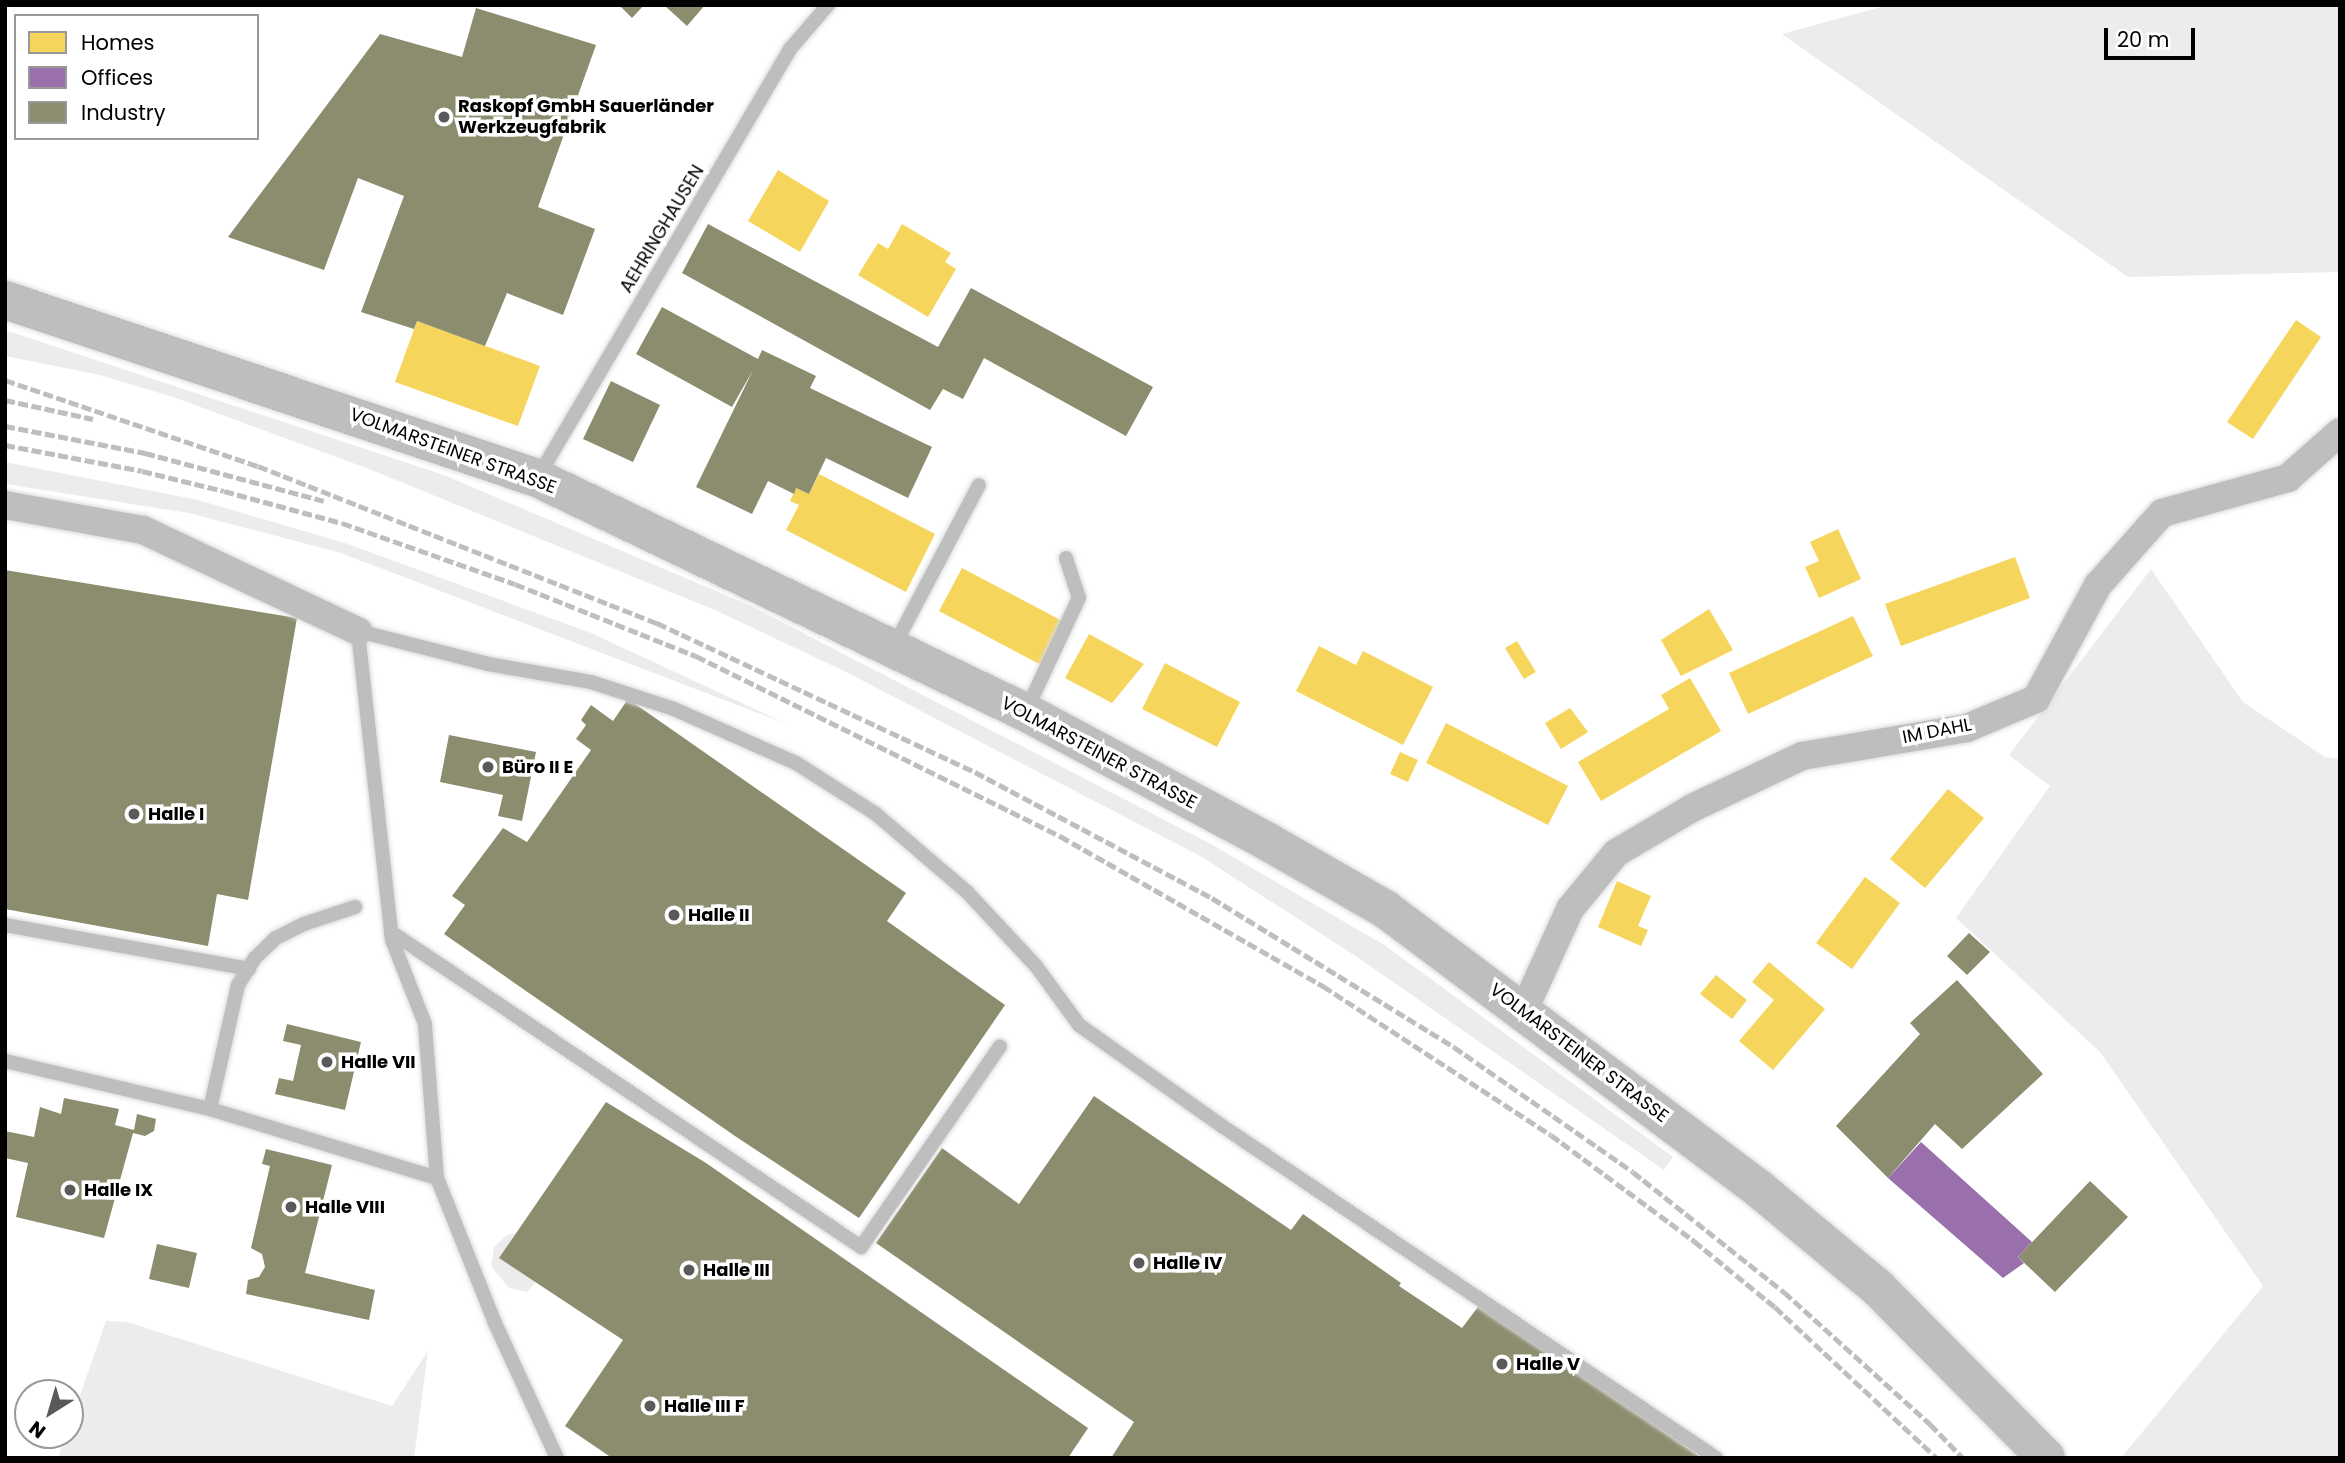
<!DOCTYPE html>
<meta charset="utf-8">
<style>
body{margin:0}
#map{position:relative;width:2345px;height:1463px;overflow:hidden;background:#fff;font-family:Poppins,sans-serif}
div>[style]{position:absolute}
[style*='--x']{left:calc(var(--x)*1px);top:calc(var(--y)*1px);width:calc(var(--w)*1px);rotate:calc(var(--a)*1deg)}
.green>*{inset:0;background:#ececec}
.homes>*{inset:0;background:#f6d55c}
.offices>*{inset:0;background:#9970ab}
.industry>*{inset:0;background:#8c8c6e}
.roads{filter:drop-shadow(0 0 2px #dbdbdb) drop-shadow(0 0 2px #dbdbdb)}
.lane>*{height:14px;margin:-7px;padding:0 7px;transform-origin:7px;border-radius:7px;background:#bebebe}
.street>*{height:28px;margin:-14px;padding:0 14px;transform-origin:14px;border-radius:14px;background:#bebebe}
.primary>*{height:38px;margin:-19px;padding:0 19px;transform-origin:19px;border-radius:19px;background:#bebebe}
.rail>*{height:5px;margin-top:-2.5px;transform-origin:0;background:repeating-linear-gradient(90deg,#bebebe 0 10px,transparent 0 13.5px)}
.dots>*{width:19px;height:19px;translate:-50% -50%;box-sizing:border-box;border:4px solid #fff;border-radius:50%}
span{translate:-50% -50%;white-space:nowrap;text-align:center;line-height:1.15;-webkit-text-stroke:7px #fff;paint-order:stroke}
.poi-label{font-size:18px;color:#000;font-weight:700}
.left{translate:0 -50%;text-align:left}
.street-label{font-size:18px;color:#000}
.frame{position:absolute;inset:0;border:7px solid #000;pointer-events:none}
.legend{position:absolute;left:14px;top:14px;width:245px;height:126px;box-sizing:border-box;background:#fff;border:2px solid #999;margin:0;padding:9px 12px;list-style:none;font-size:21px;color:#000}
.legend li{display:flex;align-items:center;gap:14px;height:35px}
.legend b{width:35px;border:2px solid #999}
.north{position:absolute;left:14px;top:1379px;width:70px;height:70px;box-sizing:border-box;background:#fff;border:2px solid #999;border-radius:50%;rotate:217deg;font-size:19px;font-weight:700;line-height:28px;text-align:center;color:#000}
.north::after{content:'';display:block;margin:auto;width:24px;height:32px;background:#595959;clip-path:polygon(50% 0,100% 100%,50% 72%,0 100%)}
.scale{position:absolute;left:2104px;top:28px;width:91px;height:32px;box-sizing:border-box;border:4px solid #000;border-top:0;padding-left:9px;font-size:21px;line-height:24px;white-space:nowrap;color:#000;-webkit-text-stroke:5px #fff;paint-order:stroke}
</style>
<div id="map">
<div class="green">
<i style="clip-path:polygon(1888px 5px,2340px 5px,2340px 272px,2128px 277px,1782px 34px)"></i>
<i style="clip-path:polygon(5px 330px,444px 475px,751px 606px,1211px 844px,1386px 946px,1673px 1157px,1664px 1170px,1357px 957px,1202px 857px,846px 672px,715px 610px,369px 469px,176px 398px,100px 375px,5px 356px)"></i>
<i style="clip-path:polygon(5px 462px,198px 500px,345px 543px,591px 633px,787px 724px,341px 553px,189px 513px,5px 484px)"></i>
<i style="clip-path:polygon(2151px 569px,2243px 702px,2325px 757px,2340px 759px,2340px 1458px,2121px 1458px,2263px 1286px,2100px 1052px,1956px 918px,2050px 786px,2009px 755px)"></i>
<i style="clip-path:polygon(516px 1233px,500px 1258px,536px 1282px,527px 1292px,509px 1288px,491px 1266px,494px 1247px,507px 1235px)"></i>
<i style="clip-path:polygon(106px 1321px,127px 1322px,392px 1406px,428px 1351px,414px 1458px,58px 1458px,66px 1435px,70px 1435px,70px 1424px)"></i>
</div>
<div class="homes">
<i style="clip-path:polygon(778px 170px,829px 201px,800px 252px,748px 221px)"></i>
<i style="clip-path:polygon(902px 224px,951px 253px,945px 262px,956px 269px,928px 317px,858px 275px,878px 243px,888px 249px)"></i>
<i style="clip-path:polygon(2296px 320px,2321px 337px,2253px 439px,2227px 422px)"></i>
<i style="clip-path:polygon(417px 321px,540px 366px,518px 426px,395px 382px)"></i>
<i style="clip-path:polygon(819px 474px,935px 534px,906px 592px,786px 530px,799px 505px,790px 501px,796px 488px,809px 494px)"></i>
<i style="clip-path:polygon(1838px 529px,1861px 579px,1819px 598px,1805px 567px,1819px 561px,1810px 542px)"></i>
<i style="clip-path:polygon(2015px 557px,2030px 598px,1901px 646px,1885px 604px)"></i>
<i style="clip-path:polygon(962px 568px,1066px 623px,1043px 666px,939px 611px)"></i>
<i style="clip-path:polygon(1709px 609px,1733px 650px,1681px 676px,1661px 640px)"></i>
<i style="clip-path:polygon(1853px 616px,1873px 656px,1748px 714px,1729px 673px)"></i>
<i style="clip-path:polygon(1089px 634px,1144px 664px,1112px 703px,1065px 678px)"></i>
<i style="clip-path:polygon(1517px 641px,1536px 672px,1524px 679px,1505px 648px)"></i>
<i style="clip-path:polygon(1319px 646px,1356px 665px,1363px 651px,1433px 687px,1403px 745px,1296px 691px)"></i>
<i style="clip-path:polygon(1165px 663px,1240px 702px,1217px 747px,1142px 709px)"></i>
<i style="clip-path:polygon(1690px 678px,1721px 731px,1601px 801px,1578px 762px,1669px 709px,1661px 695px)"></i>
<i style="clip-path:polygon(1570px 708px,1588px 732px,1561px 749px,1545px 723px)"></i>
<i style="clip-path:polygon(1446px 723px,1568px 786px,1548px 825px,1426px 763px)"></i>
<i style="clip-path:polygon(1400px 752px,1418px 760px,1408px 782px,1390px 774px)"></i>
<i style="clip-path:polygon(1948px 789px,1984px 818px,1925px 888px,1890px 859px)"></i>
<i style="clip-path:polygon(1865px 877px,1900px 903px,1852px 969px,1816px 943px)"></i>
<i style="clip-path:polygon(1617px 881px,1651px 896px,1638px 926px,1648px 930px,1641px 946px,1598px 927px)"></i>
<i style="clip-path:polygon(1769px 962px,1825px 1009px,1773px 1070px,1739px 1041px,1774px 1000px,1752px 982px)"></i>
<i style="clip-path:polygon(1716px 975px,1747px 1000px,1732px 1019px,1700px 994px)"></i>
</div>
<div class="offices">
<i style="clip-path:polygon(1921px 1142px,2032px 1242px,2018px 1257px,2024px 1263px,2003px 1278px,1888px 1178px)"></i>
</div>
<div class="industry">
<i style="clip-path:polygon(619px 5px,644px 5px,632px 18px)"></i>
<i style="clip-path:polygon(664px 5px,705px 5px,687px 26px)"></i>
<i style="clip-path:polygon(476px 8px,596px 45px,538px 207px,595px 229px,563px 315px,507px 293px,485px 346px,417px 321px,414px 329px,361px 312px,404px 196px,358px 178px,324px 270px,228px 237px,380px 34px,462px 57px)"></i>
<i style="clip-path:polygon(708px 224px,938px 347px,971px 288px,1153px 387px,1126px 436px,984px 358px,963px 399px,943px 389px,930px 410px,682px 273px)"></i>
<i style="clip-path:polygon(662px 307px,758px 359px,762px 350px,816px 376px,810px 388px,932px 447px,908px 498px,826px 458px,809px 494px,796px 488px,794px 494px,768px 481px,752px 514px,696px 487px,753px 370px,732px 407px,636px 354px)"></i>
<i style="clip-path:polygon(611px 381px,660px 405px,633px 462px,583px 439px)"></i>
<i style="clip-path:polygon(5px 570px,297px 618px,248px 900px,217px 894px,208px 946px,5px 909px)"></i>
<i style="clip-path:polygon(628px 699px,906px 893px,887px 921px,1005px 1005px,859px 1218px,735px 1136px,444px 934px,465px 905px,452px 896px,503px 828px,527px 842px,591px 750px,576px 739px,586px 725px,581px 720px,591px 705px,613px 721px)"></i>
<i style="clip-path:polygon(449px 735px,536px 752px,522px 821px,498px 816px,503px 795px,440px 782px)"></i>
<i style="clip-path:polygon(1969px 933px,1990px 952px,1967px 975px,1947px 956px)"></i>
<i style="clip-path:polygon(1957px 980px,2043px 1074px,1962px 1149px,1935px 1124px,1888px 1178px,1836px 1126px,1920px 1034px,1910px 1023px)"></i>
<i style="clip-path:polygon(287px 1024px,361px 1042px,345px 1110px,275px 1094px,279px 1078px,293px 1081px,301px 1045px,283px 1041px)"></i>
<i style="clip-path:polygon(1094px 1096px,1291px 1230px,1303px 1214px,1401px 1283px,1399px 1286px,1462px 1328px,1481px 1303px,1702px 1458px,1111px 1458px,1134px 1422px,876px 1243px,942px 1148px,1019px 1204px)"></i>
<i style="clip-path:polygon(64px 1098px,119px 1109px,115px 1125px,134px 1130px,137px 1114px,156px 1119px,154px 1131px,145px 1136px,133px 1133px,104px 1238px,16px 1217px,28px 1163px,5px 1158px,5px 1131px,34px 1137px,40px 1107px,61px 1114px)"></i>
<i style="clip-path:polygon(606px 1102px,706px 1163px,1088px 1428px,1068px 1458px,612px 1458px,565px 1426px,623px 1340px,499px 1258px)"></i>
<i style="clip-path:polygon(266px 1149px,332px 1165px,305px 1273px,375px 1290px,369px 1320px,246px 1294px,248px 1280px,259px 1277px,265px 1267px,262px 1254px,251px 1248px,270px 1166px,262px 1164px)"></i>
<i style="clip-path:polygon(2090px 1181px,2128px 1217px,2055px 1292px,2018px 1257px)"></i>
<i style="clip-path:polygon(157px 1244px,197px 1253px,189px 1288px,149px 1279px)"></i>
</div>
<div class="roads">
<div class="lane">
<i style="--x:538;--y:477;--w:498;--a:-59.5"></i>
<i style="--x:791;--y:48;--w:57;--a:-49.3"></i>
<i style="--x:893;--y:648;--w:184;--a:-62.2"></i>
<i style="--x:1026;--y:711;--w:125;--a:-64.9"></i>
<i style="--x:1079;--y:598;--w:42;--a:-108"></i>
<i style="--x:5;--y:925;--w:248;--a:10.2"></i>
<i style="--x:391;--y:932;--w:566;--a:33.83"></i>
<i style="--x:861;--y:1247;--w:244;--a:-55.3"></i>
<i style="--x:5;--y:1061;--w:211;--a:13.2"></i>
<i style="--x:210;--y:1109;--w:237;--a:16.9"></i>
<i style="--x:210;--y:1109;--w:127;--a:-77.3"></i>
<i style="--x:238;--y:985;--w:32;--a:-58"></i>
<i style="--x:255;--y:958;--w:29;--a:-44"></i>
<i style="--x:276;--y:938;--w:31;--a:-27"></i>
<i style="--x:304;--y:924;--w:54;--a:-18.4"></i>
<i style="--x:557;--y:1458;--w:149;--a:-114.7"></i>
<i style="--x:495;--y:1323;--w:156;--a:-111.8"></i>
<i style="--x:437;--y:1178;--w:154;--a:-94.5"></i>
<i style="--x:425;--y:1024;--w:90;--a:-111.4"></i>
<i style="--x:392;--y:940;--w:311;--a:-96.3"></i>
<i style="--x:358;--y:631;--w:134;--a:14.2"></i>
<i style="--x:488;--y:664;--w:105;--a:9.9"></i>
<i style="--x:591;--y:682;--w:87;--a:18"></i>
<i style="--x:674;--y:709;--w:133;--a:23.9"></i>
<i style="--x:796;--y:763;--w:95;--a:32.5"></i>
<i style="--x:876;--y:814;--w:120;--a:40.6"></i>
<i style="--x:967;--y:892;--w:101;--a:47"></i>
<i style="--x:1036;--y:966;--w:73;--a:53.9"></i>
<i style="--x:1079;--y:1025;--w:175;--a:35.2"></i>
<i style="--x:1222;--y:1126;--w:595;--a:33.9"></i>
</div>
<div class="street">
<i style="--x:5;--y:505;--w:140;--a:10.3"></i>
<i style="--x:143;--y:530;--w:238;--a:25.2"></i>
<i style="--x:1524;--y:1010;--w:111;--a:-65.5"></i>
<i style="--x:1570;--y:909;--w:72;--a:-50.6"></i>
<i style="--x:1616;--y:853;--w:88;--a:-30.6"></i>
<i style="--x:1692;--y:808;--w:122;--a:-25.3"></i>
<i style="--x:1802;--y:756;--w:167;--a:-9.6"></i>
<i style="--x:1967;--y:728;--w:75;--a:-22.8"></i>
<i style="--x:2036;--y:699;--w:130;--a:-61.5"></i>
<i style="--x:2098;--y:585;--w:96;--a:-48.4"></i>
<i style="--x:2162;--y:513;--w:131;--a:-15.5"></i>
<i style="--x:2288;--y:478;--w:69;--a:-41.5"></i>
</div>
<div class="primary">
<i style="--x:5;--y:300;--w:561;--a:18.5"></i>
<i style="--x:537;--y:478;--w:541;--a:25.62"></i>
<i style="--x:1025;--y:712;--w:276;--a:28.1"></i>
<i style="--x:1268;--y:842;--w:135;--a:29.8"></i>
<i style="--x:1385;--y:909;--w:466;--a:36.8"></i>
<i style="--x:1758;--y:1188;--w:155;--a:39.8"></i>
<i style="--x:1877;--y:1287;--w:240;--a:45.3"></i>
</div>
</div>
<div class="rail">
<i style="--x:5;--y:380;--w:267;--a:18.8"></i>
<i style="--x:258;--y:466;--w:429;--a:21.5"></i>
<i style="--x:657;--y:623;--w:351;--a:25.1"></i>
<i style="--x:975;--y:772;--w:268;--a:28"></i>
<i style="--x:1212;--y:898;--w:284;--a:31.6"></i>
<i style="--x:1454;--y:1047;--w:218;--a:34.9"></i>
<i style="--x:1633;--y:1172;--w:193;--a:38.5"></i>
<i style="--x:1784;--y:1292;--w:197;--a:42.1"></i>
<i style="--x:1930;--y:1424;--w:47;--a:45.9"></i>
<i style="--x:5;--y:400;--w:90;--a:12.2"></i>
<i style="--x:5;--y:426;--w:143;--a:10.9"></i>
<i style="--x:145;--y:453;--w:185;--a:15"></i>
<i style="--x:5;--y:445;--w:139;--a:10.7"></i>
<i style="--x:142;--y:471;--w:84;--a:13.7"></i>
<i style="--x:224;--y:491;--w:122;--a:15.2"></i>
<i style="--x:342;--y:523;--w:183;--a:19.4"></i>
<i style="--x:515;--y:584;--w:195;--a:21.7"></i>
<i style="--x:696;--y:656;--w:406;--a:26.3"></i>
<i style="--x:1060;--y:836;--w:303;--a:29.7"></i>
<i style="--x:1323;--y:986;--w:272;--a:33.2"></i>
<i style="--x:1551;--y:1135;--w:178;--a:36.5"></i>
<i style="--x:1694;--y:1241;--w:104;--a:39.2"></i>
<i style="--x:1775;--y:1307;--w:221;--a:43"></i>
</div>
<div class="dots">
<i style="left:444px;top:117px;background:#595959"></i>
<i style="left:488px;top:767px;background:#595959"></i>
<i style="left:134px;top:814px;background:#595959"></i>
<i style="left:674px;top:915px;background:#595959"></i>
<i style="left:327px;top:1062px;background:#595959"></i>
<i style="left:70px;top:1190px;background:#595959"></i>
<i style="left:291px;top:1207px;background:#595959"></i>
<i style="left:1139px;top:1263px;background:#595959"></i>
<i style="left:689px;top:1270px;background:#595959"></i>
<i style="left:1502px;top:1364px;background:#595959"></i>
<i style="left:650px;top:1406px;background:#595959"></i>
</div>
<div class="poi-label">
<span class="left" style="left:458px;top:117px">Raskopf GmbH Sauerländer<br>Werkzeugfabrik</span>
<span class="left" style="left:502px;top:767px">Büro II E</span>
<span class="left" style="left:148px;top:814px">Halle I</span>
<span class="left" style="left:688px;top:915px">Halle II</span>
<span class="left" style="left:341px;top:1062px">Halle VII</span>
<span class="left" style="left:84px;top:1190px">Halle IX</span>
<span class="left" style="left:305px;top:1207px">Halle VIII</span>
<span class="left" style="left:1153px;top:1263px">Halle IV</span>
<span class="left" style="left:703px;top:1270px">Halle III</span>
<span class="left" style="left:1516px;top:1364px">Halle V</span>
<span class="left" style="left:664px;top:1406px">Halle III F</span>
</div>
<div class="street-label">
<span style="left:662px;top:229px;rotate:-59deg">AEHRINGHAUSEN</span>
<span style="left:453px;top:451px;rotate:20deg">VOLMARSTEINER STRASSE</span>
<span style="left:1937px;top:731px;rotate:-11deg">IM DAHL</span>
<span style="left:1099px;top:753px;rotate:28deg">VOLMARSTEINER STRASSE</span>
<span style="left:1579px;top:1053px;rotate:37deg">VOLMARSTEINER STRASSE</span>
</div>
<div class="frame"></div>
<ul class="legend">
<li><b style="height:19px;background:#f6d55c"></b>Homes</li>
<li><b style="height:19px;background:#9970ab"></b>Offices</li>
<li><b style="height:19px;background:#8c8c6e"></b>Industry</li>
</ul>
<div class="north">N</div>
<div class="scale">20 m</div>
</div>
